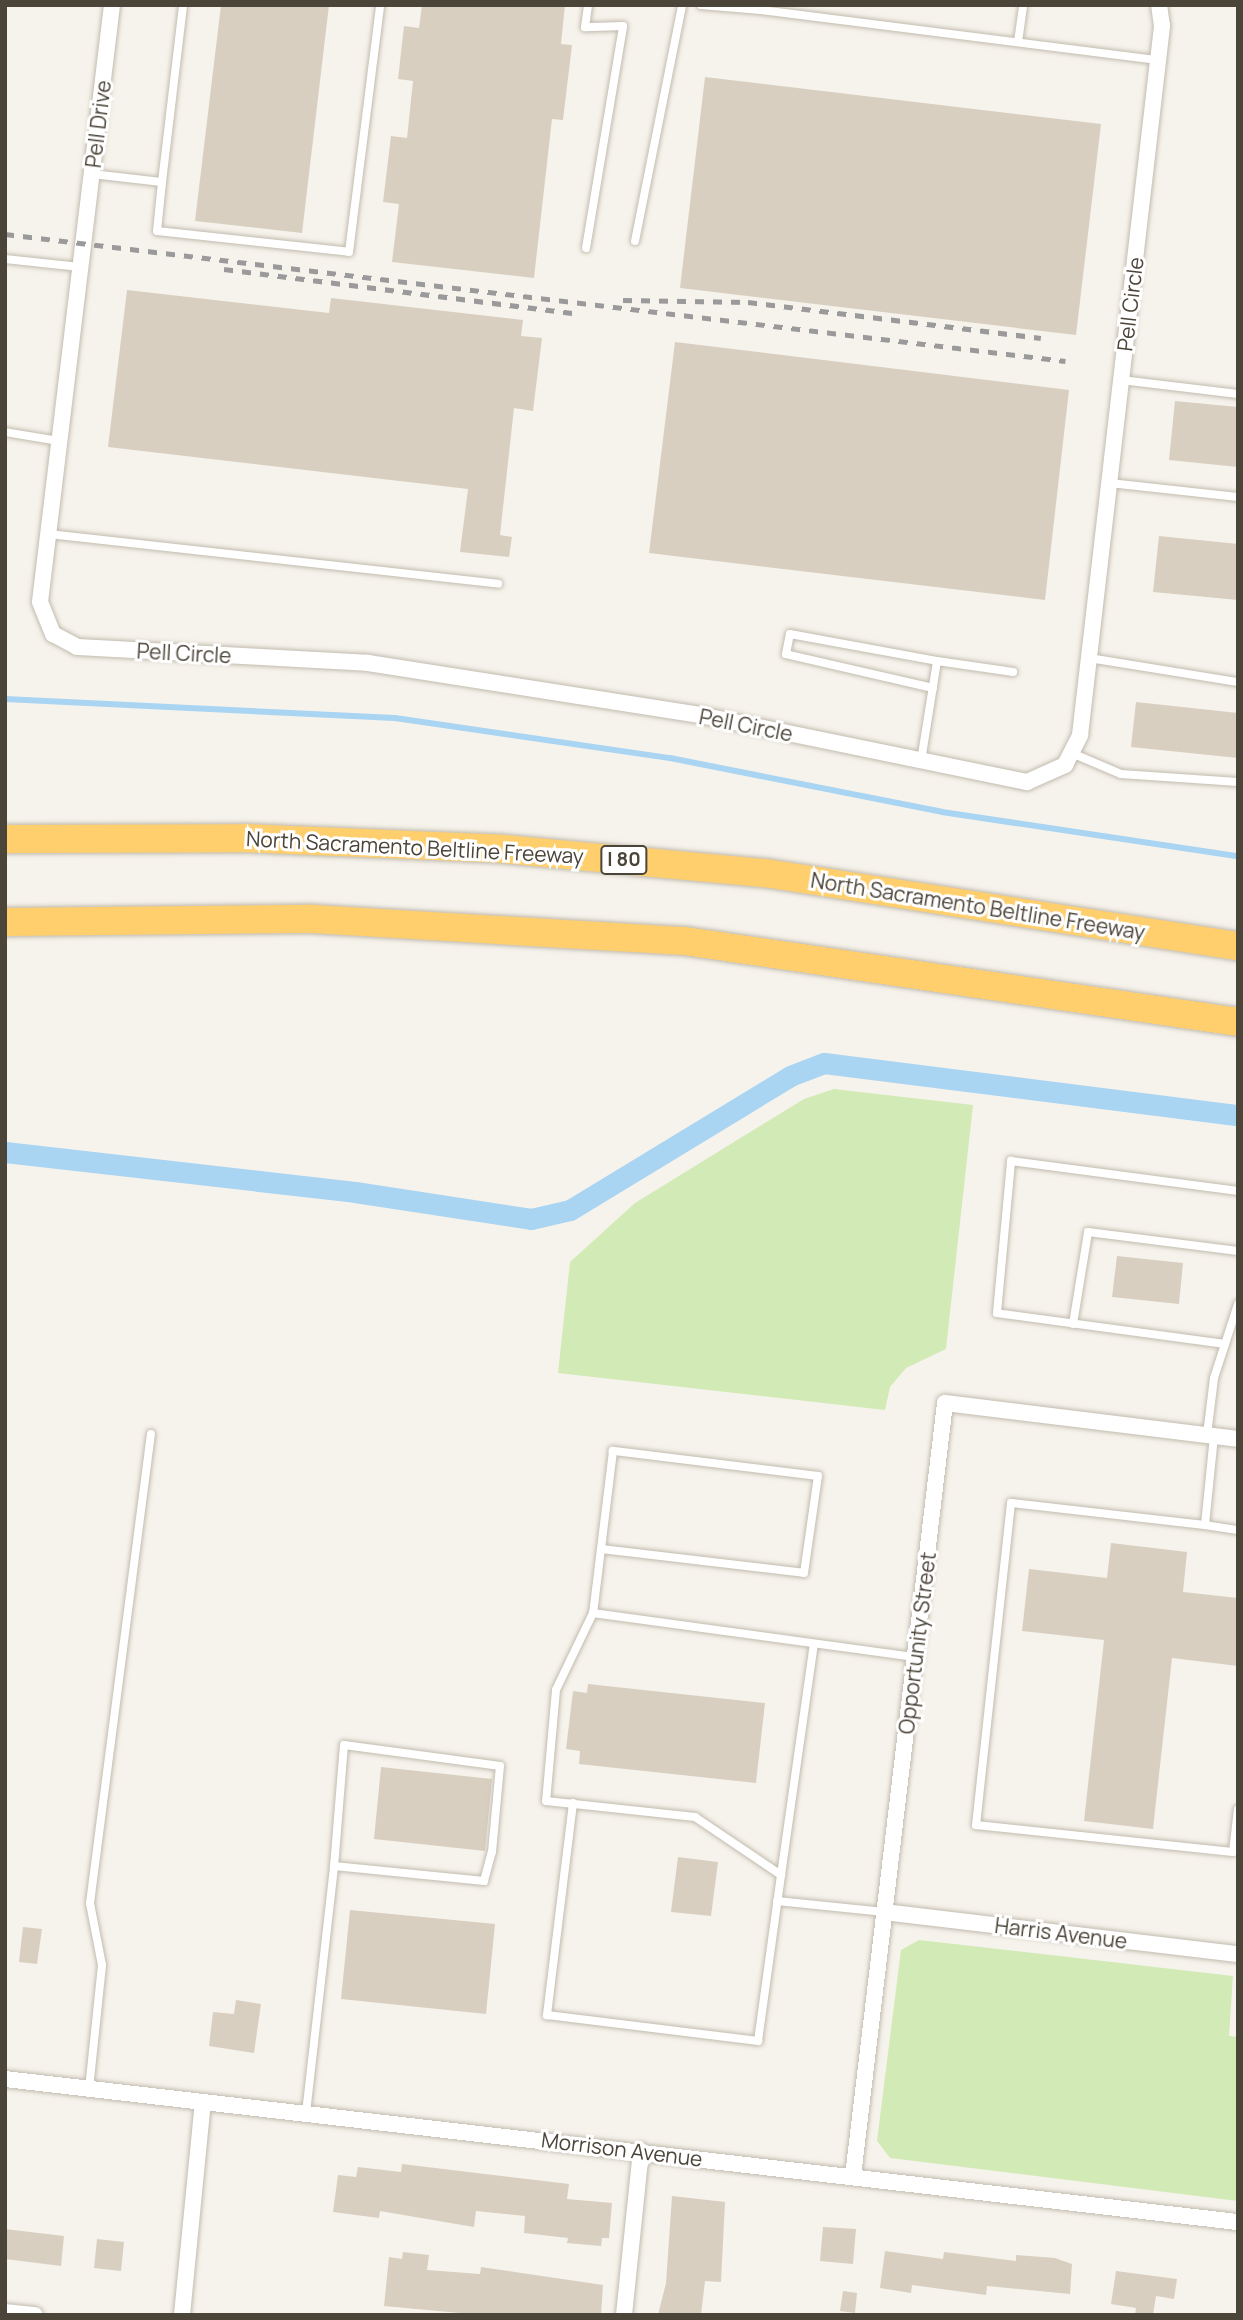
<!DOCTYPE html>
<style>
body{margin:0}
#map{position:relative;width:1243px;height:2320px;overflow:hidden;background:#f6f3ec;font-family:Manrope,sans-serif}
div>[style]{position:absolute}
[style*='--x']{left:calc(var(--x)*1px);top:calc(var(--y)*1px);width:calc(var(--w)*1px);rotate:calc(var(--a)*1deg)}
.green>*{inset:0;background:#d2eab5}
.stream>*{height:6px;margin:-3px;padding:0 3px;transform-origin:3px;border-radius:3px;background:#a9d4f2}
.canal>*{height:21px;margin:-10.5px;padding:0 10.5px;transform-origin:10.5px;border-radius:10.5px;background:#a9d4f2}
.building>*{inset:0;background:#d8cfc1}
.roads{filter:drop-shadow(0 0 2px #c2bbae) drop-shadow(0 0 2px #c2bbae)}
.lane>*{height:8px;margin:-4px;padding:0 4px;transform-origin:4px;border-radius:4px;background:#fff}
.street>*{height:16px;margin:-8px;padding:0 8px;transform-origin:8px;border-radius:8px;background:#fff}
.highway>*{height:28px;margin:-14px;padding:0 14px;transform-origin:14px;border-radius:14px;background:#ffcf6e}
.rail>*{height:5px;margin-top:-2.5px;transform-origin:0;background:repeating-linear-gradient(90deg,#9a9a9a 0 9px,transparent 0 18px)}
span{translate:-50% -50%;white-space:nowrap;text-align:center;line-height:1.15;-webkit-text-stroke:6px #fff;paint-order:stroke}
.shield-label span{padding:2px 5px;background:#fff;border:2px solid;border-radius:5px;-webkit-text-stroke-width:0}
.shield-label{font-size:19px;color:#4b4439;font-weight:700}
.street-label{font-size:21px;color:#4b4439}
.frame{position:absolute;inset:0;border:7px solid #4b4439;pointer-events:none}
</style>
<div id="map">
<div class="green">
<i style="clip-path:polygon(834px 1089px,973px 1105px,946px 1349px,906px 1368px,890px 1387px,885px 1410px,558px 1373px,570px 1262px,635px 1203px,804px 1099px)"></i>
<i style="clip-path:polygon(919px 1940px,1233px 1976px,1229px 2036px,1238px 2037px,1238px 2201px,890px 2158px,877px 2141px,901px 1950px)"></i>
</div>
<div class="stream">
<i style="--x:5;--y:699;--w:390;--a:2.8"></i>
<i style="--x:395;--y:718;--w:278;--a:8.3"></i>
<i style="--x:670;--y:758;--w:277;--a:11.2"></i>
<i style="--x:942;--y:812;--w:299;--a:8.5"></i>
</div>
<div class="canal">
<i style="--x:5;--y:1152;--w:352;--a:6.5"></i>
<i style="--x:355;--y:1192;--w:178;--a:8.7"></i>
<i style="--x:531;--y:1219;--w:40;--a:-13"></i>
<i style="--x:570;--y:1210;--w:258;--a:-31.3"></i>
<i style="--x:790;--y:1076;--w:36;--a:-21"></i>
<i style="--x:824;--y:1063;--w:417;--a:7.2"></i>
</div>
<div class="building">
<i style="clip-path:polygon(221px 5px,329px 5px,302px 233px,195px 221px)"></i>
<i style="clip-path:polygon(422px 5px,565px 5px,561px 44px,572px 45px,563px 120px,552px 119px,534px 278px,392px 262px,399px 204px,383px 202px,391px 136px,407px 138px,413px 81px,398px 79px,404px 26px,419px 28px)"></i>
<i style="clip-path:polygon(705px 77px,1101px 124px,1076px 335px,680px 288px)"></i>
<i style="clip-path:polygon(127px 290px,329px 313px,331px 298px,523px 320px,521px 336px,542px 338px,533px 411px,514px 408px,500px 535px,512px 537px,509px 557px,460px 552px,468px 489px,108px 447px)"></i>
<i style="clip-path:polygon(675px 342px,1069px 390px,1045px 600px,649px 553px)"></i>
<i style="clip-path:polygon(1175px 401px,1238px 407px,1238px 467px,1169px 460px)"></i>
<i style="clip-path:polygon(1159px 536px,1238px 544px,1238px 600px,1153px 592px)"></i>
<i style="clip-path:polygon(1136px 702px,1238px 713px,1238px 758px,1131px 747px)"></i>
<i style="clip-path:polygon(1117px 1256px,1183px 1263px,1179px 1304px,1112px 1297px)"></i>
<i style="clip-path:polygon(1111px 1543px,1187px 1552px,1183px 1592px,1238px 1598px,1238px 1666px,1172px 1658px,1153px 1829px,1084px 1821px,1104px 1640px,1022px 1631px,1029px 1569px,1107px 1578px)"></i>
<i style="clip-path:polygon(588px 1684px,765px 1703px,756px 1783px,579px 1764px,580px 1751px,566px 1749px,573px 1691px,587px 1693px)"></i>
<i style="clip-path:polygon(381px 1767px,492px 1779px,485px 1851px,374px 1839px)"></i>
<i style="clip-path:polygon(678px 1857px,718px 1862px,711px 1916px,671px 1912px)"></i>
<i style="clip-path:polygon(350px 1910px,495px 1924px,486px 2014px,341px 1999px)"></i>
<i style="clip-path:polygon(23px 1927px,42px 1929px,37px 1964px,19px 1962px)"></i>
<i style="clip-path:polygon(236px 2000px,261px 2004px,254px 2053px,209px 2046px,213px 2012px,234px 2014px)"></i>
<i style="clip-path:polygon(402px 2164px,569px 2184px,567px 2199px,612px 2203px,609px 2238px,602px 2238px,601px 2246px,567px 2243px,568px 2238px,524px 2233px,525px 2216px,476px 2211px,474px 2227px,380px 2211px,379px 2218px,333px 2212px,338px 2175px,356px 2177px,358px 2167px,401px 2172px)"></i>
<i style="clip-path:polygon(672px 2196px,725px 2202px,721px 2282px,705px 2281px,701px 2315px,658px 2315px,666px 2283px)"></i>
<i style="clip-path:polygon(823px 2227px,856px 2229px,853px 2264px,820px 2261px)"></i>
<i style="clip-path:polygon(5px 2229px,64px 2236px,61px 2266px,5px 2259px)"></i>
<i style="clip-path:polygon(97px 2239px,124px 2242px,121px 2271px,94px 2268px)"></i>
<i style="clip-path:polygon(885px 2251px,943px 2259px,944px 2252px,1016px 2261px,1016px 2255px,1055px 2258px,1072px 2264px,1070px 2294px,987px 2286px,986px 2295px,912px 2285px,911px 2293px,880px 2288px)"></i>
<i style="clip-path:polygon(403px 2252px,429px 2255px,427px 2270px,480px 2274px,481px 2267px,603px 2285px,601px 2315px,481px 2315px,384px 2306px,389px 2257px,402px 2259px)"></i>
<i style="clip-path:polygon(1116px 2271px,1177px 2279px,1174px 2299px,1156px 2296px,1153px 2315px,1135px 2315px,1136px 2308px,1111px 2304px)"></i>
<i style="clip-path:polygon(843px 2291px,857px 2293px,855px 2313px,840px 2311px)"></i>
</div>
<div class="roads">
<div class="lane">
<i style="--x:701;--y:5;--w:60;--a:4.8"></i>
<i style="--x:761;--y:10;--w:5;--a:-79"></i>
<i style="--x:761;--y:10;--w:400;--a:7.2"></i>
<i style="--x:1018;--y:42;--w:37;--a:-82"></i>
<i style="--x:92;--y:174;--w:70;--a:6.5"></i>
<i style="--x:162;--y:182;--w:49;--a:95.8"></i>
<i style="--x:157;--y:231;--w:193;--a:6.2"></i>
<i style="--x:349;--y:252;--w:249;--a:-82.8"></i>
<i style="--x:162;--y:182;--w:178;--a:-83.2"></i>
<i style="--x:635;--y:241;--w:241;--a:-78.7"></i>
<i style="--x:586;--y:248;--w:225;--a:-80.5"></i>
<i style="--x:623;--y:26;--w:38;--a:178"></i>
<i style="--x:585;--y:27;--w:22;--a:-82"></i>
<i style="--x:5;--y:259;--w:75;--a:6.1"></i>
<i style="--x:1121;--y:380;--w:118;--a:6.8"></i>
<i style="--x:5;--y:432;--w:55;--a:9.5"></i>
<i style="--x:1109;--y:483;--w:130;--a:6.2"></i>
<i style="--x:48;--y:534;--w:453;--a:6.3"></i>
<i style="--x:1089;--y:658;--w:151;--a:9.2"></i>
<i style="--x:933;--y:688;--w:151;--a:-167"></i>
<i style="--x:786;--y:654;--w:20;--a:-79"></i>
<i style="--x:790;--y:634;--w:149;--a:10.4"></i>
<i style="--x:1074;--y:754;--w:51;--a:23.1"></i>
<i style="--x:1121;--y:774;--w:117;--a:3.9"></i>
<i style="--x:921;--y:761;--w:101;--a:-80.9"></i>
<i style="--x:937;--y:661;--w:77;--a:8.2"></i>
<i style="--x:1073;--y:1324;--w:93;--a:-80.7"></i>
<i style="--x:1088;--y:1232;--w:151;--a:7.2"></i>
<i style="--x:1225;--y:1344;--w:230;--a:-172.3"></i>
<i style="--x:997;--y:1313;--w:153;--a:-84.7"></i>
<i style="--x:1011;--y:1161;--w:229;--a:7.5"></i>
<i style="--x:1207;--y:1435;--w:57;--a:-83"></i>
<i style="--x:1214;--y:1378;--w:78;--a:-72"></i>
<i style="--x:1214;--y:1436;--w:89;--a:95.8"></i>
<i style="--x:1205;--y:1525;--w:33;--a:9"></i>
<i style="--x:1205;--y:1525;--w:195;--a:-173.5"></i>
<i style="--x:1011;--y:1503;--w:324;--a:96.2"></i>
<i style="--x:976;--y:1825;--w:258;--a:6"></i>
<i style="--x:1233;--y:1852;--w:43;--a:-83.4"></i>
<i style="--x:601;--y:1549;--w:204;--a:6.7"></i>
<i style="--x:804;--y:1573;--w:98;--a:-81.8"></i>
<i style="--x:818;--y:1476;--w:207;--a:-173"></i>
<i style="--x:613;--y:1451;--w:163;--a:97"></i>
<i style="--x:593;--y:1613;--w:325;--a:7.8"></i>
<i style="--x:593;--y:1613;--w:85;--a:115.7"></i>
<i style="--x:556;--y:1690;--w:111;--a:95.1"></i>
<i style="--x:546;--y:1801;--w:150;--a:6.1"></i>
<i style="--x:695;--y:1817;--w:104;--a:34"></i>
<i style="--x:781;--y:1875;--w:233;--a:-81.9"></i>
<i style="--x:573;--y:1803;--w:214;--a:97"></i>
<i style="--x:547;--y:2015;--w:213;--a:7"></i>
<i style="--x:758;--y:2041;--w:168;--a:-82.1"></i>
<i style="--x:777;--y:1901;--w:108;--a:5.9"></i>
<i style="--x:89;--y:2089;--w:125;--a:-84"></i>
<i style="--x:102;--y:1965;--w:63;--a:-101"></i>
<i style="--x:90;--y:1903;--w:473;--a:-82.6"></i>
<i style="--x:306;--y:2113;--w:249;--a:-83.5"></i>
<i style="--x:334;--y:1866;--w:151;--a:5.7"></i>
<i style="--x:484;--y:1881;--w:30;--a:-75"></i>
<i style="--x:492;--y:1852;--w:86;--a:-84.7"></i>
<i style="--x:500;--y:1766;--w:157;--a:-172.3"></i>
<i style="--x:344;--y:1745;--w:121;--a:94.7"></i>
</div>
<div class="street">
<i style="--x:112;--y:5;--w:601;--a:96.88"></i>
<i style="--x:40;--y:602;--w:35;--a:68"></i>
<i style="--x:53;--y:634;--w:27;--a:28"></i>
<i style="--x:77;--y:647;--w:291;--a:3.1"></i>
<i style="--x:368;--y:663;--w:341;--a:8.9"></i>
<i style="--x:705;--y:716;--w:329;--a:11.6"></i>
<i style="--x:1027;--y:782;--w:42;--a:-24.1"></i>
<i style="--x:1065;--y:765;--w:34;--a:-63"></i>
<i style="--x:1080;--y:735;--w:714;--a:-83.4"></i>
<i style="--x:1162;--y:26;--w:21;--a:-98"></i>
<i style="--x:884;--y:1912;--w:356;--a:6.8"></i>
<i style="--x:5;--y:2079;--w:1241;--a:6.62"></i>
<i style="--x:853;--y:2176;--w:778;--a:-83.21"></i>
<i style="--x:945;--y:1403;--w:295;--a:7"></i>
<i style="--x:5;--y:2312;--w:30;--a:6"></i>
<i style="--x:182;--y:2315;--w:214;--a:-84.4"></i>
<i style="--x:624;--y:2315;--w:165;--a:-84.1"></i>
</div>
<div class="highway">
<i style="--x:5;--y:839;--w:238;--a:-0.2"></i>
<i style="--x:243;--y:838;--w:261;--a:2.4"></i>
<i style="--x:504;--y:849;--w:262;--a:5.3"></i>
<i style="--x:765;--y:873;--w:479;--a:8.8"></i>
<i style="--x:5;--y:922;--w:308;--a:-0.6"></i>
<i style="--x:313;--y:919;--w:373;--a:3.4"></i>
<i style="--x:685;--y:941;--w:559;--a:8.33"></i>
</div>
</div>
<div class="rail">
<i style="--x:5;--y:234;--w:1068;--a:6.83"></i>
<i style="--x:224;--y:269;--w:357;--a:7.2"></i>
<i style="--x:623;--y:300;--w:125;--a:0.9"></i>
<i style="--x:748;--y:302;--w:295;--a:7"></i>
</div>
<div class="shield-label">
<span style="left:624px;top:860px">I 80</span>
</div>
<div class="street-label">
<span style="left:98px;top:124px;rotate:-83deg">Pell Drive</span>
<span style="left:1130px;top:304px;rotate:-83deg">Pell Circle</span>
<span style="left:184px;top:653px;rotate:3deg">Pell Circle</span>
<span style="left:746px;top:725px;rotate:11deg">Pell Circle</span>
<span style="left:415px;top:847px;rotate:3deg">North Sacramento Beltline Freeway</span>
<span style="left:978px;top:906px;rotate:9deg">North Sacramento Beltline Freeway</span>
<span style="left:917px;top:1643px;rotate:-83deg">Opportunity Street</span>
<span style="left:1061px;top:1933px;rotate:7deg">Harris Avenue</span>
<span style="left:622px;top:2149px;rotate:7deg">Morrison Avenue</span>
</div>
<div class="frame"></div>
</div>
